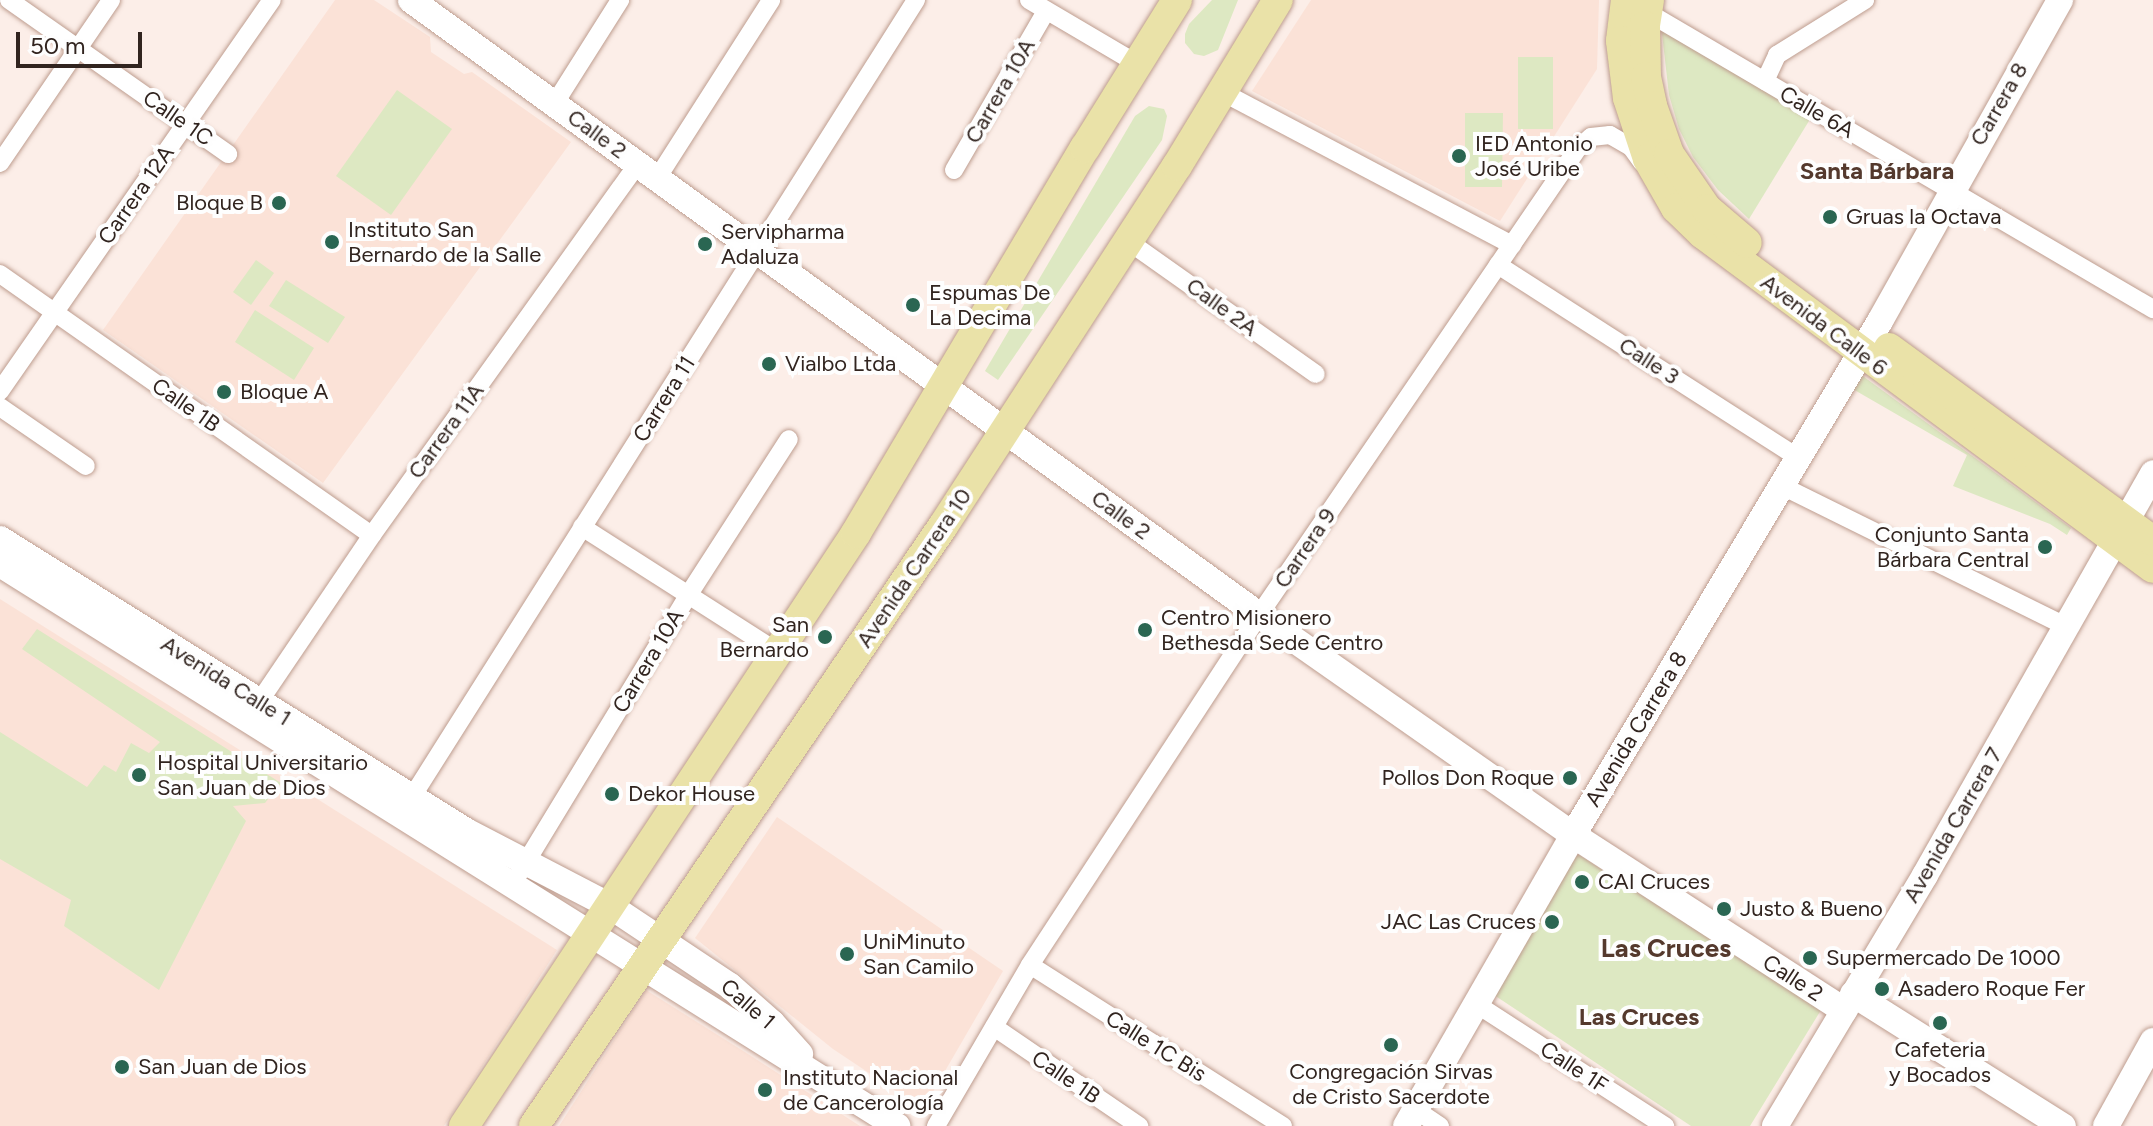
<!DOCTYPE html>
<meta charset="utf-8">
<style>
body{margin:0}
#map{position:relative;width:2153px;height:1126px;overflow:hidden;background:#fceee8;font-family:Figtree,sans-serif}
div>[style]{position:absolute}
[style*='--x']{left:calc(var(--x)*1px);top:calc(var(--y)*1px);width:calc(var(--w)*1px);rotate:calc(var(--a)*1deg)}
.built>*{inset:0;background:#fbe2d7}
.green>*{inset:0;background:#dde8c2}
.roads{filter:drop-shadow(0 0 2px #be9d8f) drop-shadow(0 0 2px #be9d8f)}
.street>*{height:18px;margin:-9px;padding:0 9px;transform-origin:9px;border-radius:9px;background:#fff}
.secondary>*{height:26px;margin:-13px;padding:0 13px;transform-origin:13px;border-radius:13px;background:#fff}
.primary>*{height:30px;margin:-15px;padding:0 15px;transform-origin:15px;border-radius:15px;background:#eae2a8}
.dots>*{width:22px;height:22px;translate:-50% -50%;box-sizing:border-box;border:4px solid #fefefe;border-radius:50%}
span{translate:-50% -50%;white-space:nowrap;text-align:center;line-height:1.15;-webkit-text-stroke:8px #fefefe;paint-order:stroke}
.street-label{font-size:22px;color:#31241f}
.poi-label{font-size:22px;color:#31241f}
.left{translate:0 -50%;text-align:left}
.right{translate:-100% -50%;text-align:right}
.neighbourhood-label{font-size:24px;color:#54392d;font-weight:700}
.quarter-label{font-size:26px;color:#54392d;font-weight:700}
.scale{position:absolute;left:16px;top:32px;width:126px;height:36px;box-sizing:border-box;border:4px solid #31241f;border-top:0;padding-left:10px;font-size:24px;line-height:28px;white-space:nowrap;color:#31241f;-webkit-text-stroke:6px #fefefe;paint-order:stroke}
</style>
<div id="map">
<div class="built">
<i style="clip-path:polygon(335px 0,374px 0,430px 37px,431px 52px,464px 74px,472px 72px,571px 142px,323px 483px,103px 330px)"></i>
<i style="clip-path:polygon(1311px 0,1599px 0,1597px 69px,1500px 221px,1252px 91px)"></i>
<i style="clip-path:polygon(0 599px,557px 950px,444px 1126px,0 1126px)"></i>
<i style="clip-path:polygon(777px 817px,1003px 971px,923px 1109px,833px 1049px,695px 938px)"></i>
<i style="clip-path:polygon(646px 990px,748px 1054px,860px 1126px,559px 1126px)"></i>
</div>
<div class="green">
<i style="clip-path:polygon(1212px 0,1238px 0,1218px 50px,1204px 56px,1194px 54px,1185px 43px,1185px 34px,1189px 24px)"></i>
<i style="clip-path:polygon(1661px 25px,1812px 116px,1749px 219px,1718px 190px,1693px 157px,1679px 129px,1669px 95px)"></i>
<i style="clip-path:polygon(1518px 57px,1553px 57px,1553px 129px,1518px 129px)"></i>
<i style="clip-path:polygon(397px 90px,452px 129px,391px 215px,336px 176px)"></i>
<i style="clip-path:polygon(1149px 106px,1164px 109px,1167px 116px,1162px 140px,998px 380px,985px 371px,1135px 116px)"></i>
<i style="clip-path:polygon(1465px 113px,1503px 113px,1502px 187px,1465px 187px)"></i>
<i style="clip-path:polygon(256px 260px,274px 273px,251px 305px,233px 292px)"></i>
<i style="clip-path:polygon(286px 280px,345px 317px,328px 343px,269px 306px)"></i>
<i style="clip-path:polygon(255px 310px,314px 348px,294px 380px,235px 342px)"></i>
<i style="clip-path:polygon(1860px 374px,2071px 528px,2067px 535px,2050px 524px,1953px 486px,1967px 455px,1851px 388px)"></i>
<i style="clip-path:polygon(37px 629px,281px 783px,265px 803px,233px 806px,246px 821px,159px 990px,64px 926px,71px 900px,0 859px,0 732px,87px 787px,104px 765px,116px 772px,131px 743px,149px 753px,160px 742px,22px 649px)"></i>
<i style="clip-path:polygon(1576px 853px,1821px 1010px,1750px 1126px,1691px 1126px,1494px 995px)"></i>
</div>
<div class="roads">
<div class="street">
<i style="--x:9;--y:0;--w:268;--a:35.1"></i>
<i style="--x:1029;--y:0;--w:124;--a:30.5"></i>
<i style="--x:1647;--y:12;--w:587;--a:30.41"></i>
<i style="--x:1765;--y:81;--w:29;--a:-65"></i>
<i style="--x:1777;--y:55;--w:104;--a:-32"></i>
<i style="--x:1222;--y:92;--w:328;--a:27.8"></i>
<i style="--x:555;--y:103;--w:122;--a:-57.7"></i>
<i style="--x:0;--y:163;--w:197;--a:-55.7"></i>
<i style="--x:954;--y:170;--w:184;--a:-59.9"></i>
<i style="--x:658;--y:177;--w:210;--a:-57.4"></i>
<i style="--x:1128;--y:241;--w:230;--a:35.3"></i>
<i style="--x:1498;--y:265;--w:358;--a:32.7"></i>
<i style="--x:0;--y:274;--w:454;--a:35.1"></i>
<i style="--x:0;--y:391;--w:476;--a:-55.2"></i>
<i style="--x:0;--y:407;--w:104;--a:34.5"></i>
<i style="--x:1782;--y:486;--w:318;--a:26.3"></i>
<i style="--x:582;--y:527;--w:234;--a:32.6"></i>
<i style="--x:259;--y:702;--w:202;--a:-55.9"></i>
<i style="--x:372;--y:535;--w:457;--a:-54.4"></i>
<i style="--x:412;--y:797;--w:943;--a:-57.69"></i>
<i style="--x:520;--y:872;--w:325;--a:-58.7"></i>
<i style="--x:689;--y:594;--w:184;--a:-57.2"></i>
<i style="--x:1030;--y:965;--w:300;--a:32.5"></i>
<i style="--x:1484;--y:1009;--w:216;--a:32.9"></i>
<i style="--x:994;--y:1027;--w:176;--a:34.3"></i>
<i style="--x:1416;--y:1110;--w:29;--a:34"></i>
<i style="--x:936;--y:1126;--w:186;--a:-59.7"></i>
<i style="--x:1030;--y:965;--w:418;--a:-56.8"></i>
<i style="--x:1259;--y:615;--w:566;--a:-55.66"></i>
<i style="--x:1578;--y:148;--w:17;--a:-40"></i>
<i style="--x:1591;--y:137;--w:19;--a:-6"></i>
<i style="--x:1610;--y:135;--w:24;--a:30"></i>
<i style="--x:1631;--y:147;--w:19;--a:54"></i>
</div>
<div class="secondary">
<i style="--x:411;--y:0;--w:1048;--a:35.95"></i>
<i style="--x:1259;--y:615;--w:383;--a:35"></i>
<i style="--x:1573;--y:835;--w:323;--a:32.9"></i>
<i style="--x:0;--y:539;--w:550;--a:32.07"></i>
<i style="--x:466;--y:831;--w:162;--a:27.5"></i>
<i style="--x:610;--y:906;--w:144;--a:33.7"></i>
<i style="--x:730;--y:986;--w:56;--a:41.4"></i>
<i style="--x:772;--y:1023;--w:42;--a:47.9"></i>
<i style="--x:0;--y:564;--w:1059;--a:32.07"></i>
<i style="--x:1853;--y:994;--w:248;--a:32.2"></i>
<i style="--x:1406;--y:1126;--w:336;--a:-60.1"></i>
<i style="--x:1573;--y:835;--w:599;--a:-59.15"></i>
<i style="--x:1880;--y:321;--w:368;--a:-60.7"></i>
<i style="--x:1775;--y:1126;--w:292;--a:-59.1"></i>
<i style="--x:1925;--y:875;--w:462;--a:-60.4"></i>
<i style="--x:2106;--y:1126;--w:97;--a:-61.1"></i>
</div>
<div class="primary">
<i style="--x:1626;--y:0;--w:41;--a:97"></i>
<i style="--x:1621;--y:41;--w:57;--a:83"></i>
<i style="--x:1628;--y:98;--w:64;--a:71.8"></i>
<i style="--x:1648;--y:159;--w:56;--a:60.3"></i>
<i style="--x:1676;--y:208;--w:37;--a:44"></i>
<i style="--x:1703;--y:234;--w:560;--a:36.58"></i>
<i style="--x:1649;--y:0;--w:26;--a:99"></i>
<i style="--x:1645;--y:26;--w:51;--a:88.9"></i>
<i style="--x:1646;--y:77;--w:30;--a:78"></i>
<i style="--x:1652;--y:106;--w:51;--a:70.5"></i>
<i style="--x:1669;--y:154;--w:67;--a:55.4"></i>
<i style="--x:1707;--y:209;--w:52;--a:40.4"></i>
<i style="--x:1889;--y:348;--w:327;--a:36.2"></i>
<i style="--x:464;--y:1126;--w:711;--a:-56.53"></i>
<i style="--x:856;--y:533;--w:448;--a:-59.3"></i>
<i style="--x:1085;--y:148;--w:174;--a:-58.1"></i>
<i style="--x:534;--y:1126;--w:726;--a:-55.72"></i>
<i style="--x:943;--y:526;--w:429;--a:-57"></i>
<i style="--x:1177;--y:166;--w:194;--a:-58.7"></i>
</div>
</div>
<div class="dots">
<i style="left:1459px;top:156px;background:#2a6652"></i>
<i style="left:279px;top:203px;background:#2a6652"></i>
<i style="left:1830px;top:217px;background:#2a6652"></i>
<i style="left:332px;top:242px;background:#2a6652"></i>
<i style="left:705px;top:244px;background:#2a6652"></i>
<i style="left:913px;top:305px;background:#2a6652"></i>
<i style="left:769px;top:364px;background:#2a6652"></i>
<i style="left:224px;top:392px;background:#2a6652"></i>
<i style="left:2045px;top:547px;background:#2a6652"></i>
<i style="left:1145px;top:630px;background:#2a6652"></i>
<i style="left:825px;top:637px;background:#2a6652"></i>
<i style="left:139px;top:775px;background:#2a6652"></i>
<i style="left:1570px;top:778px;background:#2a6652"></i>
<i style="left:612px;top:794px;background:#2a6652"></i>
<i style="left:1582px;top:882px;background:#2a6652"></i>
<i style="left:1724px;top:909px;background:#2a6652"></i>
<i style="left:1552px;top:922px;background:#2a6652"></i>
<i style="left:847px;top:954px;background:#2a6652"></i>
<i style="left:1810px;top:958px;background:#2a6652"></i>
<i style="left:1882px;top:989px;background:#2a6652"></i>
<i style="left:1940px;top:1023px;background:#2a6652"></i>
<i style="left:1391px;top:1045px;background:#2a6652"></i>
<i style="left:122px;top:1067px;background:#2a6652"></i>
<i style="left:765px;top:1090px;background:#2a6652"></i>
</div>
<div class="street-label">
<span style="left:1000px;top:91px;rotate:-60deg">Carrera 10A</span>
<span style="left:1999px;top:104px;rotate:-60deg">Carrera 8</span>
<span style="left:1817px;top:112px;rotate:30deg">Calle 6A</span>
<span style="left:178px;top:118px;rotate:35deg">Calle 1C</span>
<span style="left:597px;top:134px;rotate:36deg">Calle 2</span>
<span style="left:136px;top:195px;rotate:-55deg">Carrera 12A</span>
<span style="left:1222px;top:307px;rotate:36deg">Calle 2A</span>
<span style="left:1824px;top:325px;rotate:37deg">Avenida Calle 6</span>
<span style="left:1649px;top:361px;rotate:33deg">Calle 3</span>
<span style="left:664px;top:399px;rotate:-58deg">Carrera 11</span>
<span style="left:186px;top:405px;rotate:35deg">Calle 1B</span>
<span style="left:446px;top:431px;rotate:-54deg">Carrera 11A</span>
<span style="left:1121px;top:515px;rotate:36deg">Calle 2</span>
<span style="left:1305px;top:548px;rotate:-56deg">Carrera 9</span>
<span style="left:914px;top:568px;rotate:-56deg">Avenida Carrera 10</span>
<span style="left:648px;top:661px;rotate:-59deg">Carrera 10A</span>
<span style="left:226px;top:681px;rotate:32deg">Avenida Calle 1</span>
<span style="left:1636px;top:729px;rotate:-59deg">Avenida Carrera 8</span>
<span style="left:1953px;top:825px;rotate:-60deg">Avenida Carrera 7</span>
<span style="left:1793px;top:978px;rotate:33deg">Calle 2</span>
<span style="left:748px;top:1004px;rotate:41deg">Calle 1</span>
<span style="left:1156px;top:1046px;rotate:32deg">Calle 1C Bis</span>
<span style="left:1574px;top:1067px;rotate:33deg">Calle 1F</span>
<span style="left:1066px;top:1077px;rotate:34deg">Calle 1B</span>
</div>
<div class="poi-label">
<span class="left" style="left:1475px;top:156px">IED Antonio<br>José Uribe</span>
<span class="right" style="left:263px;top:203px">Bloque B</span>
<span class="left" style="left:1846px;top:217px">Gruas la Octava</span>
<span class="left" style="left:348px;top:242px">Instituto San<br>Bernardo de la Salle</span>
<span class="left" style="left:721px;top:244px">Servipharma<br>Adaluza</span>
<span class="left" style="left:929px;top:305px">Espumas De<br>La Decima</span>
<span class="left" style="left:785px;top:364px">Vialbo Ltda</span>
<span class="left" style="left:240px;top:392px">Bloque A</span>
<span class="right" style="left:2029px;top:547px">Conjunto Santa<br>Bárbara Central</span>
<span class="left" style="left:1161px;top:630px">Centro Misionero<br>Bethesda Sede Centro</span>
<span class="right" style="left:809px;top:637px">San<br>Bernardo</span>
<span class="left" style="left:157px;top:775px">Hospital Universitario<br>San Juan de Dios</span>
<span class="right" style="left:1554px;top:778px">Pollos Don Roque</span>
<span class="left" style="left:628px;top:794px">Dekor House</span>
<span class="left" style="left:1598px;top:882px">CAI Cruces</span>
<span class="left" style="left:1740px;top:909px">Justo &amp; Bueno</span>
<span class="right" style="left:1536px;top:922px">JAC Las Cruces</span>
<span class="left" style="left:863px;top:954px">UniMinuto<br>San Camilo</span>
<span class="left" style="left:1826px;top:958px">Supermercado De 1000</span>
<span class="left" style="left:1898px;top:989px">Asadero Roque Fer</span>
<span style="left:1940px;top:1062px">Cafeteria<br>y Bocados</span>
<span class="left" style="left:138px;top:1067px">San Juan de Dios</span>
<span style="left:1391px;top:1084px">Congregación Sirvas<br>de Cristo Sacerdote</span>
<span class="left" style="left:783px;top:1090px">Instituto Nacional<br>de Cancerología</span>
</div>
<div class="neighbourhood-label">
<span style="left:1877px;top:171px">Santa Bárbara</span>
<span style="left:1639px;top:1017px">Las Cruces</span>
</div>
<div class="quarter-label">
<span style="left:1666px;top:949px">Las Cruces</span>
</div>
<div class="scale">50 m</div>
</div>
